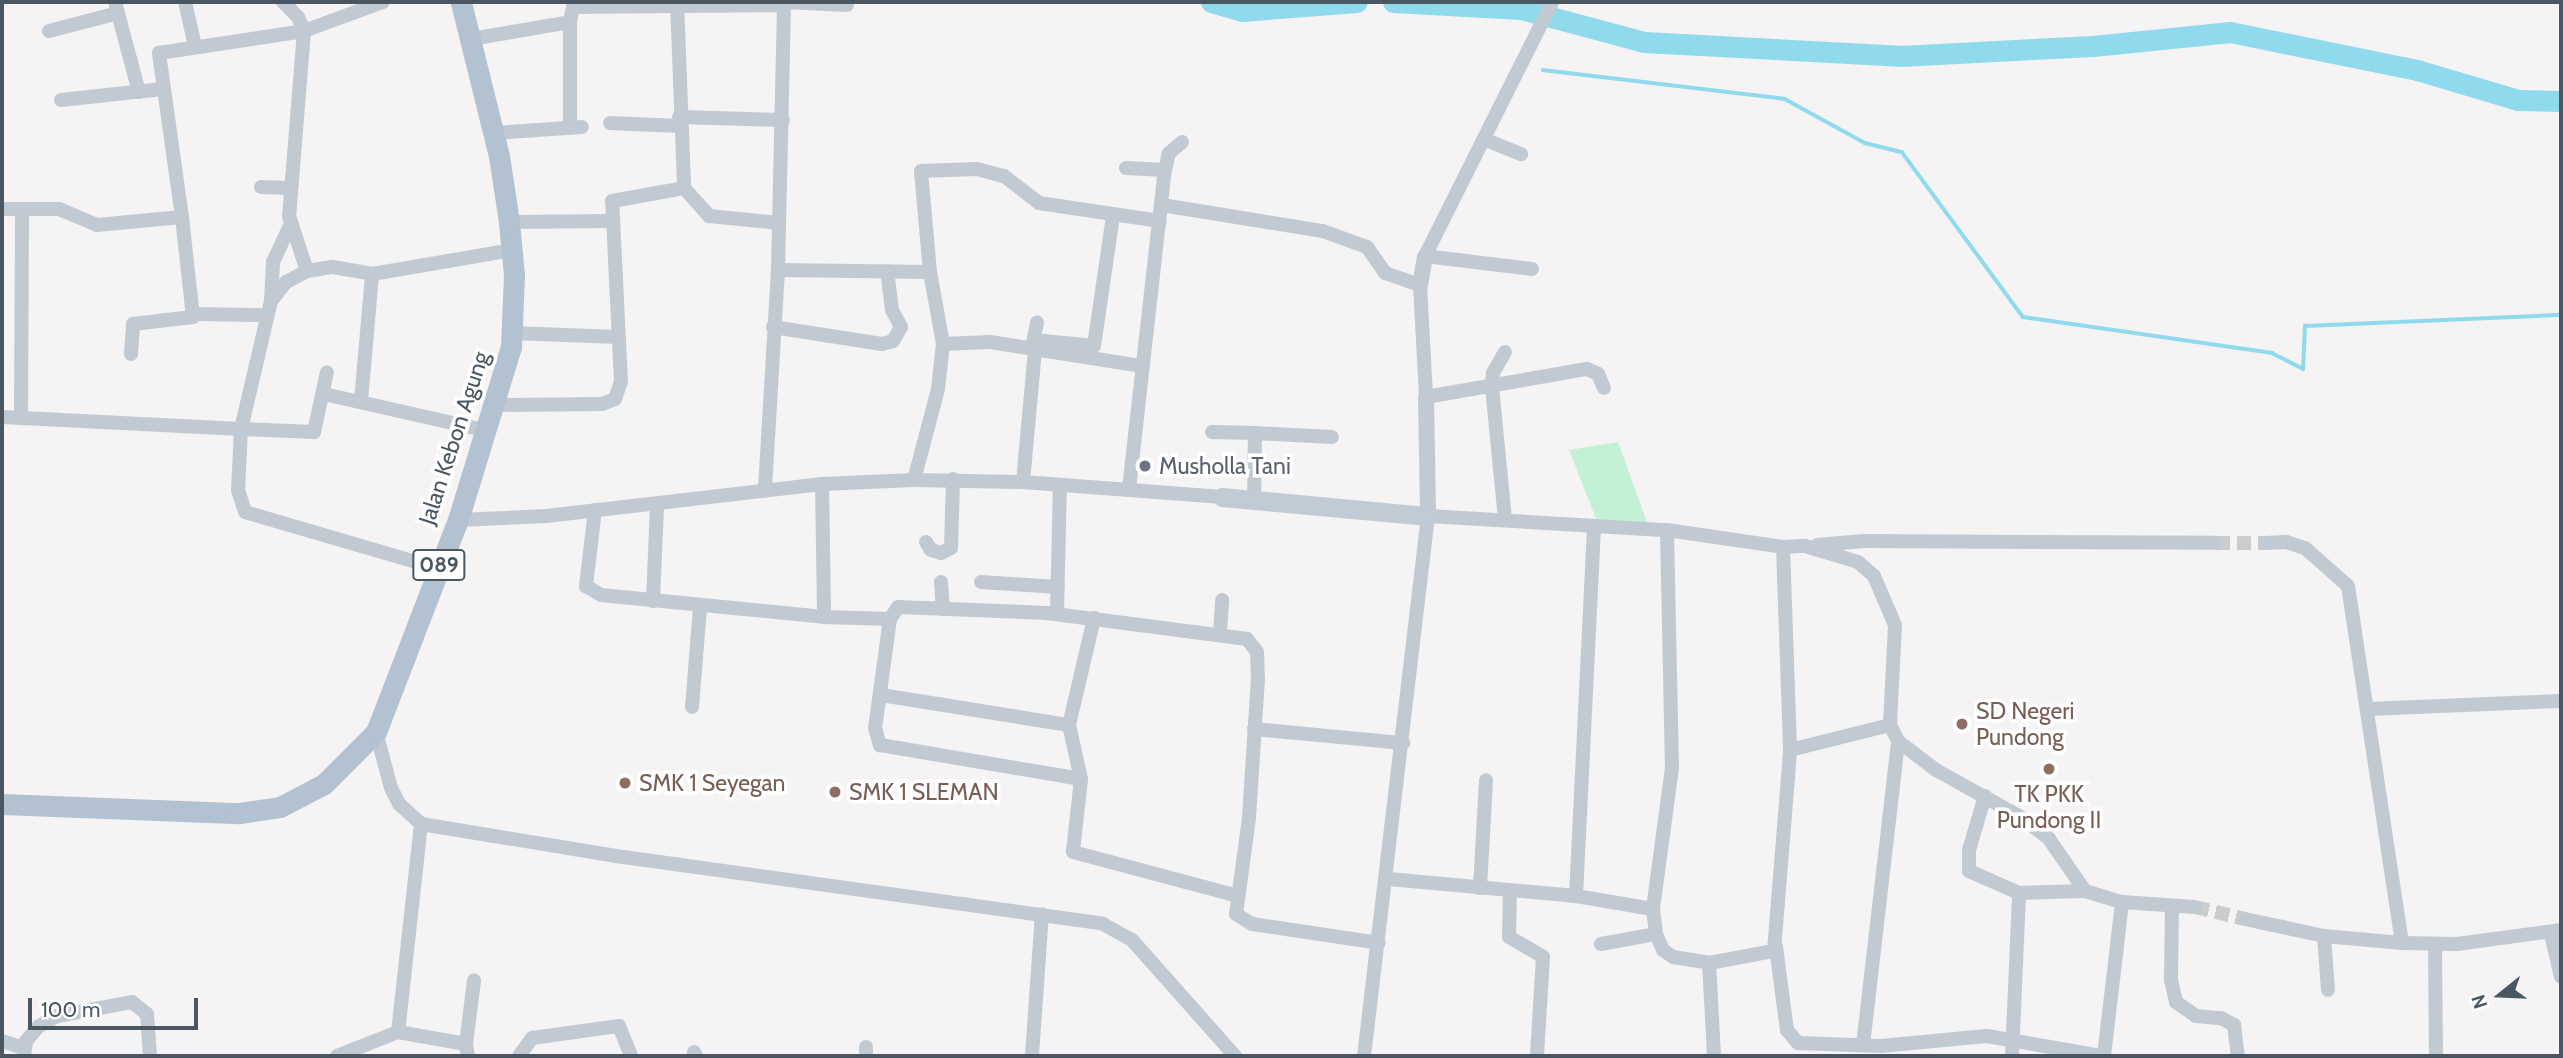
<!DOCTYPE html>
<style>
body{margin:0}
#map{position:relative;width:2563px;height:1058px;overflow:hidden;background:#f5f3f3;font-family:Cabin,sans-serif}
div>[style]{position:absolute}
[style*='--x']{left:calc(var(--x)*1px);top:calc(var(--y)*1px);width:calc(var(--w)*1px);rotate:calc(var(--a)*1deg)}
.green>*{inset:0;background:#c3f1d5}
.stream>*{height:3.5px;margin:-1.75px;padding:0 1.75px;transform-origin:1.75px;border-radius:1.75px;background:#90daee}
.river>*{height:21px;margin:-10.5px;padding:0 10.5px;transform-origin:10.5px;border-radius:10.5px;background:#90daee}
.minor-tunnel>*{height:14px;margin-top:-7px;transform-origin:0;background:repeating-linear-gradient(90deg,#caccce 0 14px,transparent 0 21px)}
.minor>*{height:14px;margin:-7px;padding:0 7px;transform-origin:7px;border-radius:7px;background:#c1cad2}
.tertiary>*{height:16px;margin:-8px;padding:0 8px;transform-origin:8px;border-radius:8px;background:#c1cad2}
.secondary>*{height:19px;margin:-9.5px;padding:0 9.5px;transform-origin:9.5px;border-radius:9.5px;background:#c1cbd6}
.primary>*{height:21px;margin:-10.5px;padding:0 10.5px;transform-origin:10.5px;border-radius:10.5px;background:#b3c2d1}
.dots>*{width:19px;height:19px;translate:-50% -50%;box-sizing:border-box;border:4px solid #fff;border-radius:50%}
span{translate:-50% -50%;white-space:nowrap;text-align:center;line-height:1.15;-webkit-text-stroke:7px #fff;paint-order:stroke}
.shield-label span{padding:2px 5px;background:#fff;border:2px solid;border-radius:5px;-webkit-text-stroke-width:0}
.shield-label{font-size:21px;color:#4a5661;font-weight:700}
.street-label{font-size:23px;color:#4a5661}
.worship-label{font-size:23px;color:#5b616d}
.left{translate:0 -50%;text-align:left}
.education-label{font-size:23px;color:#785e54}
.frame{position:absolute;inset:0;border:4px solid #4a5661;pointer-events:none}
.north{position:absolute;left:2465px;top:960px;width:70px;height:70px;-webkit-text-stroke:5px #fff;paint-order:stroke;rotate:252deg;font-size:19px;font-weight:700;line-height:28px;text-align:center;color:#4a5661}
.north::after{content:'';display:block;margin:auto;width:24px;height:32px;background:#4a5661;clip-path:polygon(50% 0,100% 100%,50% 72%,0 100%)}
.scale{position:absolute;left:28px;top:998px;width:170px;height:32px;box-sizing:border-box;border:4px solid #4a5661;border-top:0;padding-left:9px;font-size:21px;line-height:24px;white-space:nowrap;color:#4a5661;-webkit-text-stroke:5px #fff;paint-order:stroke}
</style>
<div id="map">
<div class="green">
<i style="clip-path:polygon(1618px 442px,1648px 525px,1597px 521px,1569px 450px)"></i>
</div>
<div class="stream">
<i style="--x:1543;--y:70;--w:244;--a:6.8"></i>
<i style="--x:1785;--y:99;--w:91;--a:28.8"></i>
<i style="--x:1865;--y:143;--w:38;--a:14"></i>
<i style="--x:1902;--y:152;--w:205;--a:53.7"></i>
<i style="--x:2023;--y:317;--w:252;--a:8.2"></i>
<i style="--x:2272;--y:353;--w:35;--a:27"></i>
<i style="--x:2303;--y:369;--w:43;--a:-87.3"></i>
<i style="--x:2305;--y:326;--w:256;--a:-2.5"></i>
</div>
<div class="river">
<i style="--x:1211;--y:2;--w:32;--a:16"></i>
<i style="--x:1242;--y:11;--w:115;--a:-4.5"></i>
<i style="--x:1393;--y:2;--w:128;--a:3.1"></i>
<i style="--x:1521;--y:9;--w:127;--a:15"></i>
<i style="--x:1644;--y:42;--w:256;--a:3.1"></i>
<i style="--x:1900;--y:56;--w:193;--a:-3"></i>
<i style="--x:2093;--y:46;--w:138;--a:-5.8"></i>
<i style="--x:2230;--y:32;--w:191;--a:11.5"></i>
<i style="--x:2417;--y:70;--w:105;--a:16.5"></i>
<i style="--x:2518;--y:100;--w:43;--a:1.3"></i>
</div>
<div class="minor-tunnel">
<i style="--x:2216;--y:543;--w:49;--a:0"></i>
<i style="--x:2195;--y:907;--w:51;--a:13.5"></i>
</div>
<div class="minor">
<i style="--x:115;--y:2;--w:93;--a:75.1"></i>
<i style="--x:185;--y:2;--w:45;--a:77.2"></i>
<i style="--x:283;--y:2;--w:21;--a:45"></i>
<i style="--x:298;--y:17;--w:15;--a:67"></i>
<i style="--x:304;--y:31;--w:186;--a:94.6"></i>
<i style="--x:289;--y:216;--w:58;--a:71.9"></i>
<i style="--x:307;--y:271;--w:24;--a:152"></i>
<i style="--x:286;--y:282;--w:24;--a:128"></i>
<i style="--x:271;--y:301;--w:131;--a:103.2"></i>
<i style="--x:241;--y:429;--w:73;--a:2.4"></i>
<i style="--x:314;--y:432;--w:61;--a:-77.8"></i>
<i style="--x:677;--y:2;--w:186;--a:87.8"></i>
<i style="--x:684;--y:188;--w:38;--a:48"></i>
<i style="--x:709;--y:216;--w:70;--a:5.7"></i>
<i style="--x:784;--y:2;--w:63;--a:2.7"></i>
<i style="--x:49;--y:31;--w:71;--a:-14.6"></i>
<i style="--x:471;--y:39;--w:100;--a:-9.7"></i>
<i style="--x:570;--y:22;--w:15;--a:-79"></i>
<i style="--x:573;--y:7;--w:211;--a:-0.5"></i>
<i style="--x:784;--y:5;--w:265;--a:91.3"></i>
<i style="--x:778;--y:270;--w:221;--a:93.4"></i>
<i style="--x:61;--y:100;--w:102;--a:-6.2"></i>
<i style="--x:679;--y:117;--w:104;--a:1.7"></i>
<i style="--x:610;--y:123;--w:69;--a:2.5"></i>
<i style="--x:570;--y:126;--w:104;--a:-90"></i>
<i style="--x:494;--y:133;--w:88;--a:-3.9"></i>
<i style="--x:1486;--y:140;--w:38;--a:22"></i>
<i style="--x:1126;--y:168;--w:39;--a:3"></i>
<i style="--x:261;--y:187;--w:30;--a:2"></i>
<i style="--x:1162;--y:205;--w:163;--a:9.2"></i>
<i style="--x:1323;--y:231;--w:47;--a:20"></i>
<i style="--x:1367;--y:247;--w:32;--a:55"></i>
<i style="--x:1385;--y:273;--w:37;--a:19"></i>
<i style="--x:1420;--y:285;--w:112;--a:86.9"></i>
<i style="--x:1426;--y:397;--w:163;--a:-9.9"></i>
<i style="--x:1587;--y:369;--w:12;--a:24"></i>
<i style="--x:1598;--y:374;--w:15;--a:67"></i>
<i style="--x:2;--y:209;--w:57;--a:0"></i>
<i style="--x:59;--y:209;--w:41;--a:22.8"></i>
<i style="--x:97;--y:225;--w:85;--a:-5.4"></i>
<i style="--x:182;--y:217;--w:166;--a:-98"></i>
<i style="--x:159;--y:53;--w:147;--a:-8.6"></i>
<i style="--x:304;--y:31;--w:84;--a:-20.2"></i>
<i style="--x:509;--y:222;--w:102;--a:-0.6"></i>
<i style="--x:1532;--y:269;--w:108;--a:-173.1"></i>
<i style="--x:1425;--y:256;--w:284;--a:-63.4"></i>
<i style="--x:778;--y:270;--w:152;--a:0.8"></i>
<i style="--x:307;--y:271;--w:26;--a:-9"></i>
<i style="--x:333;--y:267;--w:40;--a:10"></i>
<i style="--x:372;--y:274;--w:142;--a:-9.7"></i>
<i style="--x:271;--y:301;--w:39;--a:-87"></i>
<i style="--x:273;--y:262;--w:38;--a:-65"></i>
<i style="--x:193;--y:314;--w:66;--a:0.9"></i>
<i style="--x:773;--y:327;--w:110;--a:8.9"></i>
<i style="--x:882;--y:344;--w:11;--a:-15"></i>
<i style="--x:893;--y:341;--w:16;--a:-60"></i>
<i style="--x:901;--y:327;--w:19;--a:-118"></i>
<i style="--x:892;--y:310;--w:39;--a:-97"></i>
<i style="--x:512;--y:333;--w:106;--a:2.2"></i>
<i style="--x:943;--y:344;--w:47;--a:-2.4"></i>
<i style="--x:990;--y:342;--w:154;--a:9"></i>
<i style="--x:1032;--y:348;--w:26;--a:-79"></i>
<i style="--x:1505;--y:352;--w:24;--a:120"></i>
<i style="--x:1493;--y:373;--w:14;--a:94"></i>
<i style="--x:1492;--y:387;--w:133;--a:84.4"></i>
<i style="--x:131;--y:354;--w:30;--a:-86"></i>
<i style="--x:133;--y:324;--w:60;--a:-6.7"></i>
<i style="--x:193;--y:317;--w:101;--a:-96.3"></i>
<i style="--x:324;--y:394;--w:164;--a:12.7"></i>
<i style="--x:361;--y:401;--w:127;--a:-85"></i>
<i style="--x:494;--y:405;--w:108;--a:-0.5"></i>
<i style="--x:602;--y:404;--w:14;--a:-21"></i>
<i style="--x:615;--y:399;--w:18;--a:-71"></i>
<i style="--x:621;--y:382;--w:181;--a:-92.8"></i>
<i style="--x:612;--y:201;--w:73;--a:-10.2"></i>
<i style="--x:21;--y:416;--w:206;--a:-89.7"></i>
<i style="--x:2;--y:417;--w:239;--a:2.9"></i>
<i style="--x:241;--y:429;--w:61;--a:92.8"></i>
<i style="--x:238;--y:490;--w:23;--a:72"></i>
<i style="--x:245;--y:512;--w:200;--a:16.3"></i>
<i style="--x:1212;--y:432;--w:43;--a:1.3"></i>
<i style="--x:1255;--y:433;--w:68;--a:90.8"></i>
<i style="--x:1255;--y:433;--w:77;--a:3"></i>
<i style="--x:914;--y:480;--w:94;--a:-75.2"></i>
<i style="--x:938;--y:389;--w:45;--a:-83.7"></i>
<i style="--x:943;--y:344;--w:73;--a:-100.2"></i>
<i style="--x:930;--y:272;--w:101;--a:-95.1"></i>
<i style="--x:921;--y:171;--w:56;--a:-2"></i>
<i style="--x:977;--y:169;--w:28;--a:15"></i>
<i style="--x:1004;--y:176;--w:44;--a:37.6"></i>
<i style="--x:1039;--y:203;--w:122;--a:8.5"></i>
<i style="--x:1023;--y:482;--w:134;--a:-84.8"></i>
<i style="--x:1035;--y:349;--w:12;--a:-42"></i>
<i style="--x:1044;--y:341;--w:50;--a:5.7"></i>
<i style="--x:1094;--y:346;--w:132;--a:-81.7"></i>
<i style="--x:822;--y:484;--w:133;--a:89.1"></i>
<i style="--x:1129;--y:489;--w:321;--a:-83.6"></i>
<i style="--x:1165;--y:170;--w:17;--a:-77"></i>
<i style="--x:1169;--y:153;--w:17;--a:-40"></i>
<i style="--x:595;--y:510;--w:77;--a:96.8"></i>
<i style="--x:586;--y:586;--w:17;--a:31"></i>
<i style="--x:601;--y:595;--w:224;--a:5.6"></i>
<i style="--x:824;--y:617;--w:66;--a:1.7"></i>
<i style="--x:890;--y:619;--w:14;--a:-56"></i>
<i style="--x:898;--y:607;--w:149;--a:2.3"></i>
<i style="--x:1047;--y:613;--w:202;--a:7.4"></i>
<i style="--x:1247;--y:639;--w:16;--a:52"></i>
<i style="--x:1257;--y:652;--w:26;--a:88"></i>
<i style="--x:1258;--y:678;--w:140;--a:93.7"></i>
<i style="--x:1249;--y:818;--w:97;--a:97.7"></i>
<i style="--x:1236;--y:914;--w:19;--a:32"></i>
<i style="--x:1252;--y:924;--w:128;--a:8.5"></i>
<i style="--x:458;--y:520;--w:88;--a:-2.6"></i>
<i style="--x:546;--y:516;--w:278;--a:-6.6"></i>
<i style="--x:822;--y:484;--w:92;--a:-2.5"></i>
<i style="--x:914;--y:480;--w:109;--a:1.1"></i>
<i style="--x:1023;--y:482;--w:200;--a:4.3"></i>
<i style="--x:1667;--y:530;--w:238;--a:88.8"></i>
<i style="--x:1672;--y:768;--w:142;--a:97.7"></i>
<i style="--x:1653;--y:909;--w:25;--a:83"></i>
<i style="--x:1656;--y:934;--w:17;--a:66"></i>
<i style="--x:1663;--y:950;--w:12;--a:35"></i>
<i style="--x:1673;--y:957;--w:36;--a:9"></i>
<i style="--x:1709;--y:963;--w:66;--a:-10.5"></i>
<i style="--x:1774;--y:951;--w:202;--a:-85.4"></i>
<i style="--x:1790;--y:750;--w:103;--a:-14"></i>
<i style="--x:926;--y:542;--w:9;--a:58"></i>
<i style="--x:931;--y:550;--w:10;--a:17"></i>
<i style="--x:941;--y:553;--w:11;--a:-27"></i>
<i style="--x:951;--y:548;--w:69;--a:-88.3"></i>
<i style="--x:2265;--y:543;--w:21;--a:-3"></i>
<i style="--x:2286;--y:542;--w:20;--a:18"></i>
<i style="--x:2305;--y:548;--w:57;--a:41.5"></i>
<i style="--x:2348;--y:586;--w:361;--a:81.4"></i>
<i style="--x:1817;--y:545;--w:47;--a:-4.9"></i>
<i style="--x:1864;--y:541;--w:352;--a:0.3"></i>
<i style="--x:1783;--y:547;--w:203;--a:88"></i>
<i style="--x:941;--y:582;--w:27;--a:86"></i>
<i style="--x:981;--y:582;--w:77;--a:3.7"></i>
<i style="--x:653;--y:601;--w:97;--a:-87.6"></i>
<i style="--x:1057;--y:614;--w:129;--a:-88.7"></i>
<i style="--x:890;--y:619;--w:110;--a:97.8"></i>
<i style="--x:875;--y:728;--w:18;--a:74"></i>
<i style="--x:880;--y:745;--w:204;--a:9.6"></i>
<i style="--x:1081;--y:779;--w:73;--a:96.3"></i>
<i style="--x:1073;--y:852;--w:171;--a:14.9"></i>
<i style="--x:1220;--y:632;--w:32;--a:-86"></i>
<i style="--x:881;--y:695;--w:190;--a:9.1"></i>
<i style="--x:692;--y:707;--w:100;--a:-85.4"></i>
<i style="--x:2368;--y:709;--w:193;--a:-2.4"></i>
<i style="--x:1254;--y:729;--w:150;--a:5.4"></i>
<i style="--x:376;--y:732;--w:58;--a:75"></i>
<i style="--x:391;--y:788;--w:18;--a:63"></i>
<i style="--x:399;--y:804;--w:30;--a:42"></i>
<i style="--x:421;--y:824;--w:198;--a:9.3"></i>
<i style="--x:616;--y:856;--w:492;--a:7.9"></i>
<i style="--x:1103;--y:924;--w:33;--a:29"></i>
<i style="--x:1132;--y:940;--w:155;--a:48.4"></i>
<i style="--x:1081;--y:779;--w:55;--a:-102.5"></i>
<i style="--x:1069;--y:725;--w:110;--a:-76.8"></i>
<i style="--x:1985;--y:796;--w:56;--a:106.5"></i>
<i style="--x:1969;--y:850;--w:21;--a:90"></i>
<i style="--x:1969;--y:871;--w:55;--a:23.7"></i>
<i style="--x:2019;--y:893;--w:66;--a:-1.7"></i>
<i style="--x:421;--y:824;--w:209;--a:96.3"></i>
<i style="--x:398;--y:1032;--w:69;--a:10"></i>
<i style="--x:466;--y:1044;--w:12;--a:81"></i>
<i style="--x:1389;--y:879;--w:188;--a:5.2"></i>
<i style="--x:1576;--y:896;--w:78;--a:9.6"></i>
<i style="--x:1480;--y:888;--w:108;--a:-86.8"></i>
<i style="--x:1510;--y:890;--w:47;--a:91.2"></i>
<i style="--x:1509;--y:937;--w:39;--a:30"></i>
<i style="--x:1543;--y:957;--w:99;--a:93.5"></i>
<i style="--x:1576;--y:896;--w:369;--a:-87.2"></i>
<i style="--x:2172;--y:906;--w:74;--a:90.8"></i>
<i style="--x:2171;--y:980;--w:23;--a:77"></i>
<i style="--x:2176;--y:1002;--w:24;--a:35"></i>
<i style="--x:2196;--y:1016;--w:25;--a:5"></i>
<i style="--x:2221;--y:1018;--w:15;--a:28"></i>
<i style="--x:2234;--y:1025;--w:31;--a:83"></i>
<i style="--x:2245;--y:919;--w:81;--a:12.1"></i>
<i style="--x:2324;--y:936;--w:78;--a:5.1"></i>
<i style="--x:2402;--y:943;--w:55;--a:1"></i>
<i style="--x:2457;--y:944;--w:105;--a:-7.7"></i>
<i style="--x:2551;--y:934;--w:44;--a:76.9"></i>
<i style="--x:2324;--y:936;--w:54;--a:85.8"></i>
<i style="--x:1601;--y:944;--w:56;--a:-10.3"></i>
<i style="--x:2435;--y:944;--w:112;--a:89.5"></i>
<i style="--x:1776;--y:947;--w:84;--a:82.5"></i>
<i style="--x:1787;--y:1030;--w:17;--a:50"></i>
<i style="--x:1798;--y:1043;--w:83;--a:2.1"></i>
<i style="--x:1881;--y:1046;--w:106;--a:-5.4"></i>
<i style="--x:1987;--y:1036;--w:117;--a:9.9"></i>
<i style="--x:1709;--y:963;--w:93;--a:86.9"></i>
<i style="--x:2;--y:1041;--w:22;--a:18"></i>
<i style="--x:466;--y:1044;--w:64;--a:-82.8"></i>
<i style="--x:1863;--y:1045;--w:306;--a:-83.4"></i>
<i style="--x:694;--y:1052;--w:4;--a:63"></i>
<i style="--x:24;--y:1056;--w:15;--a:-82"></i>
<i style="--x:26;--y:1041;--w:20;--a:-49"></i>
<i style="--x:39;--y:1026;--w:21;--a:-29"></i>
<i style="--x:57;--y:1016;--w:76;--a:-10.6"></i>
<i style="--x:132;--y:1002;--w:19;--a:39"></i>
<i style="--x:147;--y:1014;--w:42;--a:85.9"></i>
<i style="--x:337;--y:1056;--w:66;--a:-21.5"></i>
<i style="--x:519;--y:1056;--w:22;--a:-54"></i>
<i style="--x:532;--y:1038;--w:88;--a:-7.9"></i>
<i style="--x:619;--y:1026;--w:32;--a:68"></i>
<i style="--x:866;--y:1056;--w:9;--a:-90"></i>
<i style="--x:1032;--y:1056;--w:142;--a:-86"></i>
<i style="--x:1364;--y:1056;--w:544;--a:-83.24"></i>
<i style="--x:1428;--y:516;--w:239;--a:3.4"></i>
<i style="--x:1667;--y:530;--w:117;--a:8.3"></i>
<i style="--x:1783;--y:547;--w:22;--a:-3"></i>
<i style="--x:1805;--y:546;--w:55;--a:16.8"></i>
<i style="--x:1858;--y:562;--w:21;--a:41"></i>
<i style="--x:1874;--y:576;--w:53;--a:66.8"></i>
<i style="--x:1895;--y:625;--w:100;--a:92.9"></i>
<i style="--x:1890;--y:725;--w:18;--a:63"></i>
<i style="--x:1898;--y:741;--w:48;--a:37.3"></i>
<i style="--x:1936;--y:770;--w:95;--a:29"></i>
<i style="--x:2019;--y:816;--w:38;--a:37"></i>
<i style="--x:2049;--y:839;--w:63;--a:55.3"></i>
<i style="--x:2085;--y:891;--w:39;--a:17"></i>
<i style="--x:2122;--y:902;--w:73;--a:3.9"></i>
<i style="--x:2012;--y:1056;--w:163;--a:-87.5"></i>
<i style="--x:2104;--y:1056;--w:155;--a:-83.3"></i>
</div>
<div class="tertiary">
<i style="--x:1420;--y:285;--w:29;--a:-80"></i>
<i style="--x:1426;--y:397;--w:119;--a:89"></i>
</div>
<div class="secondary">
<i style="--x:1222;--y:497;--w:207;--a:5.3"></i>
</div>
<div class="primary">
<i style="--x:2;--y:804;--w:238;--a:2.2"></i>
<i style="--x:240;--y:813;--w:40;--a:-8.5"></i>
<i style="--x:280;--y:807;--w:50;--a:-27.6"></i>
<i style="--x:324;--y:784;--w:74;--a:-45"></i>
<i style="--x:376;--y:732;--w:227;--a:-68.9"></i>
<i style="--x:458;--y:520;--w:181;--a:-73"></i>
<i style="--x:511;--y:347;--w:72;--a:-87.6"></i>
<i style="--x:514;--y:275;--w:53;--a:-95.4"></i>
<i style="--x:509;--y:222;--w:67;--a:-98.6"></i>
<i style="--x:499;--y:156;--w:159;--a:-103.9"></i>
</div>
<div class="dots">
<i style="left:1145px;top:466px;background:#6b7280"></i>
<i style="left:1962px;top:724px;background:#8d6e63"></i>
<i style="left:2049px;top:769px;background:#8d6e63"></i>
<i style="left:625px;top:783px;background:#8d6e63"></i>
<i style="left:835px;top:792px;background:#8d6e63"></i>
</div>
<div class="shield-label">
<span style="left:439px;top:565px">089</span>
</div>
<div class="street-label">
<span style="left:454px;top:438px;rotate:-72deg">Jalan Kebon Agung</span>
</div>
<div class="worship-label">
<span class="left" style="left:1159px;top:466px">Musholla Tani</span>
</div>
<div class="education-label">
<span class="left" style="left:1976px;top:724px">SD Negeri<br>Pundong</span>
<span class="left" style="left:639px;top:783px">SMK 1 Seyegan</span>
<span class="left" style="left:849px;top:792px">SMK 1 SLEMAN</span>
<span style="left:2049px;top:807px">TK PKK<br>Pundong II</span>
</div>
<div class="frame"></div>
<div class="north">N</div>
<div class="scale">100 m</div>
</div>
